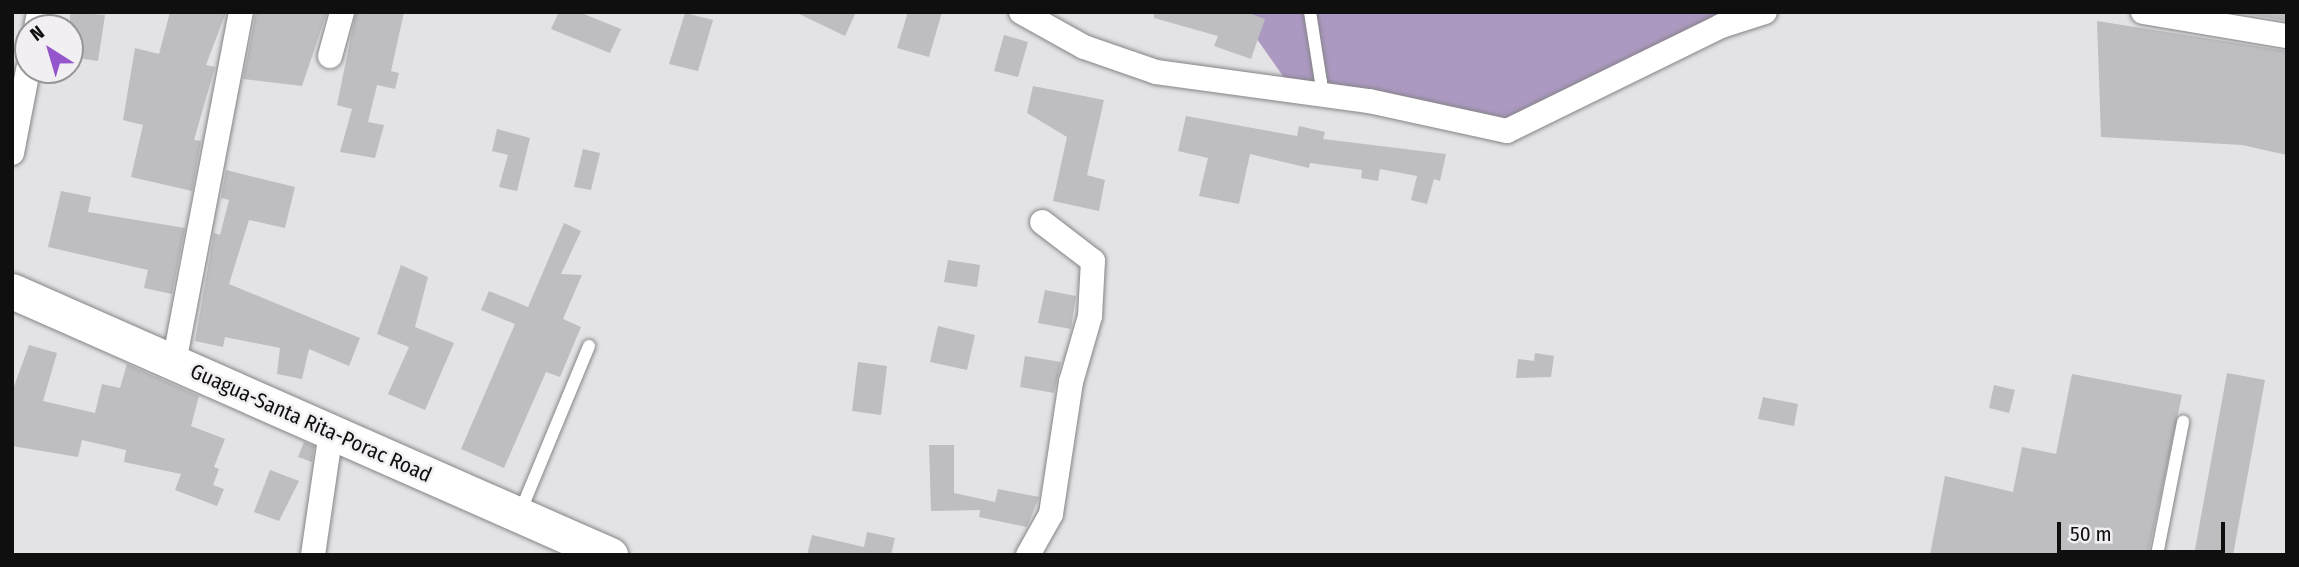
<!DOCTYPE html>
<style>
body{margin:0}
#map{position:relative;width:2299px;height:567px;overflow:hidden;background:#e3e2e5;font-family:"Fira Sans Condensed",sans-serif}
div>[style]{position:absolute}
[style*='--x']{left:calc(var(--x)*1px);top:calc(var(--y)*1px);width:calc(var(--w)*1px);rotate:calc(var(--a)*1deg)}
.forest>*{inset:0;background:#ac99c1}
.building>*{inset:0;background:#bebdc0}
.roads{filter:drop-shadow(0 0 2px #858487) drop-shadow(0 0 2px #858487)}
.service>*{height:12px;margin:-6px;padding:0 6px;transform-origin:6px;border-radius:6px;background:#fff}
.minor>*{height:24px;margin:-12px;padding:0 12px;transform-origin:12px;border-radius:12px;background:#fff}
.secondary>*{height:35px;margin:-17.5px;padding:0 17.5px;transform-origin:17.5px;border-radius:17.5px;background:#fff}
span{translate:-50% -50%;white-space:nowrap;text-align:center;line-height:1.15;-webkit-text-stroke:5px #f1eff2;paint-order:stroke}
.street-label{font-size:21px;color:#100f10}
.frame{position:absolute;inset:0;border:14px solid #100f10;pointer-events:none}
.north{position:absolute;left:14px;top:14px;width:70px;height:70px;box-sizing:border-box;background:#f1eff2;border:2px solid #979598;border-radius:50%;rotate:323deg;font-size:19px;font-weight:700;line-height:28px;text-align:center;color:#100f10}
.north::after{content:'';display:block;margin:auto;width:24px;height:32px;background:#9555cb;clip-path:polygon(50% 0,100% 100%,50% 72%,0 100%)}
.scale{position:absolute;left:2057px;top:522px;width:168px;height:32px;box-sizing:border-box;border:4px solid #100f10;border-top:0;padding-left:9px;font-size:21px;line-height:24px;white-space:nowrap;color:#100f10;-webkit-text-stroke:5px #f1eff2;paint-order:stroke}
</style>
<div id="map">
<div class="forest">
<i style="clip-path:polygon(1238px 12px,1741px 12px,1509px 122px,1285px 79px)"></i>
</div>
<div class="building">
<i style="clip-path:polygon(70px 12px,105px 15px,98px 61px,70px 57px)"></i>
<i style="clip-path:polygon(170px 12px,226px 12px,206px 65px,215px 67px,194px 140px,201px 141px,192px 191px,131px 177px,143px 125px,123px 120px,135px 48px,159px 54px)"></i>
<i style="clip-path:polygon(256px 12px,327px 12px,302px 86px,243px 79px)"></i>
<i style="clip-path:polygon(356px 12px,404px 12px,391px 71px,399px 73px,395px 89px,377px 85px,368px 122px,384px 125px,375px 158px,340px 152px,352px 109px,337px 105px)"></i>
<i style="clip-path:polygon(559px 12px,579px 12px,621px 29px,610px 53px,551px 29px)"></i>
<i style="clip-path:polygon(795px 12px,856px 12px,845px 36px)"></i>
<i style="clip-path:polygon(908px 12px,942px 12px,929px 57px,897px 48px)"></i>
<i style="clip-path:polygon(1154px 12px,1246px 12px,1265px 19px,1251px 59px,1214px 46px,1218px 36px,1154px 18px)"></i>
<i style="clip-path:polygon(2235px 12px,2287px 12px,2287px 21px)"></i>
<i style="clip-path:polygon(685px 13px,713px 20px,698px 71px,669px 64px)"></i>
<i style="clip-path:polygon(2097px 21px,2287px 51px,2287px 155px,2242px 145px,2101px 137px)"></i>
<i style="clip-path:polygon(1004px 35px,1028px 42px,1018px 77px,994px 71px)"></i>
<i style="clip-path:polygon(1033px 86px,1104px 100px,1087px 175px,1105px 180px,1099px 211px,1053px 201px,1067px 137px,1027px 113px)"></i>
<i style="clip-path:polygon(1186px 116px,1297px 136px,1299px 126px,1325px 132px,1323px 139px,1446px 154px,1440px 181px,1434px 179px,1427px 204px,1411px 200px,1417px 176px,1380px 169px,1378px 181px,1361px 178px,1362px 170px,1310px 163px,1309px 168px,1250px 154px,1239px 204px,1199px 196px,1208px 158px,1178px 151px)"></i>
<i style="clip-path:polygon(497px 129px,530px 138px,517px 191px,499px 187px,508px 155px,492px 151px)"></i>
<i style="clip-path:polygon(583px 149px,600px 153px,591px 190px,574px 187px)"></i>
<i style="clip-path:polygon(226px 170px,295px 187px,285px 228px,249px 220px,229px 284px,360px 338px,349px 366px,309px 349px,302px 379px,277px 374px,280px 348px,225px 337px,223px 347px,195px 341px,214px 233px,220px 235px,229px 200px,221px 198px)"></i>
<i style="clip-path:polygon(61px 191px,91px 197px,88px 212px,185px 228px,172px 294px,144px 288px,148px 270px,48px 247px)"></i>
<i style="clip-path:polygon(564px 223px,581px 231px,561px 274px,582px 275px,563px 319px,581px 327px,560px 377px,546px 372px,504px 468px,461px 449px,515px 324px,481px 310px,489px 291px,528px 307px)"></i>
<i style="clip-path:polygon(948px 260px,980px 265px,977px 287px,944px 282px)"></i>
<i style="clip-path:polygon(401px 265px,428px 277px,415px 327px,454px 343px,425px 410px,388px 394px,409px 347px,377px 334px)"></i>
<i style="clip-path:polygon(1045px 290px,1076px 296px,1071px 329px,1038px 323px)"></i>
<i style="clip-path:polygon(938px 326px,975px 335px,967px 370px,930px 362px)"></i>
<i style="clip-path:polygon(29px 345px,57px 353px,43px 401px,95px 413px,102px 384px,120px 388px,127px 364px,199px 396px,191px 426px,225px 439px,214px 467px,219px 469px,213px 485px,224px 489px,217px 506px,175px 490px,181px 474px,124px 462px,126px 450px,82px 440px,78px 457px,12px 446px,12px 392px)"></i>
<i style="clip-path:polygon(1535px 353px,1554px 356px,1551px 377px,1516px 378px,1518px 359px,1534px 361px)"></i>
<i style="clip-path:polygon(1025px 356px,1061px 362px,1054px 393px,1020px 387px)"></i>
<i style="clip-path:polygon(858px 362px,887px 366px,881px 415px,852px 411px)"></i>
<i style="clip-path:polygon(2227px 373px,2265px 380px,2233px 555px,2194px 555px)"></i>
<i style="clip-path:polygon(2072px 374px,2182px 395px,2148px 555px,1930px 555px,1945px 476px,2013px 492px,2022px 447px,2056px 454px)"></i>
<i style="clip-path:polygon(1994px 385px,2015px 390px,2009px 413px,1989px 408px)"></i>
<i style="clip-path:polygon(1763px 397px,1798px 404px,1794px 426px,1758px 419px)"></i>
<i style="clip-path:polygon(304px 442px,314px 446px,312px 462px,298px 457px)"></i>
<i style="clip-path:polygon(929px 445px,954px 445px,954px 493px,995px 502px,998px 489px,1039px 497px,1027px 527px,979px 517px,980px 510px,931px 511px)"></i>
<i style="clip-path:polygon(270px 470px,299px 481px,279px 521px,254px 512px)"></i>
<i style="clip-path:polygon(867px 532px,895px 538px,891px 555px,807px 555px,812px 535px,864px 547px)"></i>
</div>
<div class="roads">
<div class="service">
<i style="--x:1310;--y:12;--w:71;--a:81.1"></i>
<i style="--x:1321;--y:82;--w:15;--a:106"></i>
<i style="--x:519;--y:515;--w:183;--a:-67.5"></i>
<i style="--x:2157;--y:555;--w:136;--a:-78.9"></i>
</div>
<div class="minor">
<i style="--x:1021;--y:12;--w:72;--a:29.1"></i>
<i style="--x:1084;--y:47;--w:76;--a:19.1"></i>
<i style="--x:1156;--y:72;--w:215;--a:7.8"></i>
<i style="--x:1369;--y:101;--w:141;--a:12.3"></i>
<i style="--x:1507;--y:131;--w:238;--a:-26.1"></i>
<i style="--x:1721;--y:26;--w:46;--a:-17.7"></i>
<i style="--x:2143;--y:12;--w:146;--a:9.5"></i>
<i style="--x:36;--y:28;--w:10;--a:-79"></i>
<i style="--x:330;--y:56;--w:46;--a:-74.7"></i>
<i style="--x:12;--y:153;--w:85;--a:-79.1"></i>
<i style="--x:174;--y:363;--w:357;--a:-79.2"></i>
<i style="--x:313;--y:555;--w:124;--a:-81.7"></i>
<i style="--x:1028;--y:555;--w:47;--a:-60.7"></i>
<i style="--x:1051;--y:514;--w:134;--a:-81.4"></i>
<i style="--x:1071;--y:382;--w:69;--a:-73.9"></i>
<i style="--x:1090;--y:316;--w:55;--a:-86.9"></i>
<i style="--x:1093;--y:261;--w:64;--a:-142.6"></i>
</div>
<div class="secondary">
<i style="--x:12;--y:291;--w:654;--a:23.82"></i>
</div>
</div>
<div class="street-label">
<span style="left:311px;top:423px;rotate:24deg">Guagua-Santa Rita-Porac Road</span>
</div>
<div class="frame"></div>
<div class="north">N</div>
<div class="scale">50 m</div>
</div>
